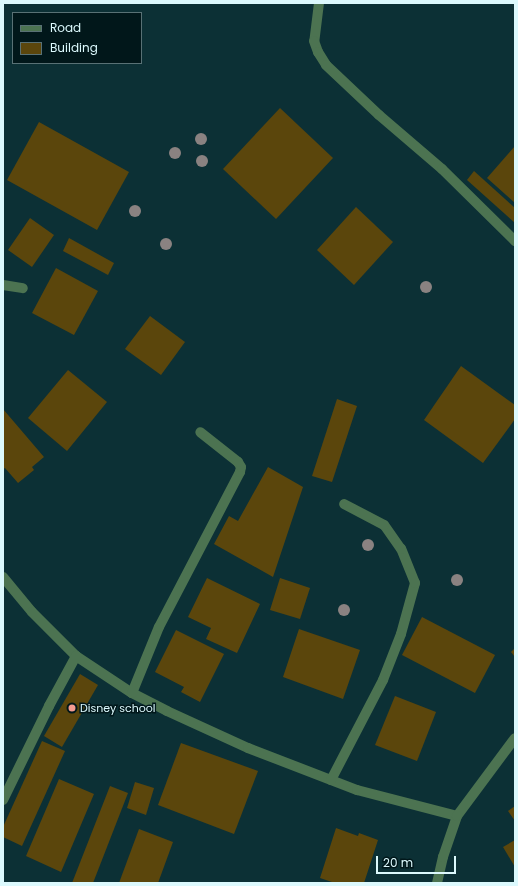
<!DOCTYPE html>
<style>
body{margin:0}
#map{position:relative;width:518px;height:886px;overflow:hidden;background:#0c3035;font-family:Poppins,sans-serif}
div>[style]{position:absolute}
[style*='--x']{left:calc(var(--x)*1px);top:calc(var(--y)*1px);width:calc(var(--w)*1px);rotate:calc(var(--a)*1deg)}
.building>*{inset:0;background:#5b460c}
.minor>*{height:10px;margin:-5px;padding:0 5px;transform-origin:5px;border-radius:5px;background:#4c7351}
.trees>*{width:12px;height:12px;margin:-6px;border-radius:50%;background:#8a8281}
.dots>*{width:11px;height:11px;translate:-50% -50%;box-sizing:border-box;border:2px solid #01171a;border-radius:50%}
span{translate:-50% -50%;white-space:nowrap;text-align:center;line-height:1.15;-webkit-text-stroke:3px #01171a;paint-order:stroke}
.poi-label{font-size:11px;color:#dcf9fd}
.left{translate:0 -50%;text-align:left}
.frame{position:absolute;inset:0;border:4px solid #dcf9fd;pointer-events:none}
.legend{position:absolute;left:12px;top:12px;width:130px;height:52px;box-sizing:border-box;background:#01171a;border:1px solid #597175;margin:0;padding:5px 7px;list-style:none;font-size:12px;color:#dcf9fd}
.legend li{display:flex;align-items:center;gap:8px;height:20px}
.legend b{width:20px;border:1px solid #597175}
.scale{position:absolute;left:376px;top:856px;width:80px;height:18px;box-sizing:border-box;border:2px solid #dcf9fd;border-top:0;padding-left:5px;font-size:12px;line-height:14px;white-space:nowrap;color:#dcf9fd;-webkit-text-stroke:3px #01171a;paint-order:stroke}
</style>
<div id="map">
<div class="building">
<i style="clip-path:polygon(280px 108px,333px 158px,276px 219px,223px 169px)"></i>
<i style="clip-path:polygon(39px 122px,129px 172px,97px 230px,7px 180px)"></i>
<i style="clip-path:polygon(515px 146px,515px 203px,487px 178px)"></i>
<i style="clip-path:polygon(474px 171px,515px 208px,515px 223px,467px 180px)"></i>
<i style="clip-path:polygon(356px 207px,393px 242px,354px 285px,317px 250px)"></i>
<i style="clip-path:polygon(30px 218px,54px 235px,32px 267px,8px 250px)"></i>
<i style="clip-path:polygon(69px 238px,114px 263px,108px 275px,63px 251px)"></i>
<i style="clip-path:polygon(56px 268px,98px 291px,74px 335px,32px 313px)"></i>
<i style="clip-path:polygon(150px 316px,185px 342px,161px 375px,125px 349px)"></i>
<i style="clip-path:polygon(461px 366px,515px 405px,515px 419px,483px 463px,424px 420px)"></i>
<i style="clip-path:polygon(68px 370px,107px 402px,67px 451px,28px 418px)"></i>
<i style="clip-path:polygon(337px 399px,357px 406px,332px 482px,312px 476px)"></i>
<i style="clip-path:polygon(3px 409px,44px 457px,32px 467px,34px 470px,18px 483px,5px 468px,3px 469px)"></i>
<i style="clip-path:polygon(268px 467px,303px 487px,273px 577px,214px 544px,229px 516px,238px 521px)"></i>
<i style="clip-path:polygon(207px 578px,260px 604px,237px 653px,206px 639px,211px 628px,188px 617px)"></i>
<i style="clip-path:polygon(280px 578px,310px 588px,300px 619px,270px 610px)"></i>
<i style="clip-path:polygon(422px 617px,495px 655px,475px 693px,402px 655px)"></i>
<i style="clip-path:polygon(299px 629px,360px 650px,343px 699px,283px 677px)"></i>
<i style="clip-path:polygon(176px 630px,224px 654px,200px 702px,181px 692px,184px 687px,155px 672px)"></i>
<i style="clip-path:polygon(515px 648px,515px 657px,511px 652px)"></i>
<i style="clip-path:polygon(80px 674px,98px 685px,62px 747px,44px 736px)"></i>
<i style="clip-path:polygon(395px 696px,436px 712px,417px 761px,375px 745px)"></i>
<i style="clip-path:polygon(42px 741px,65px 751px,22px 846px,3px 837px,3px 827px)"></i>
<i style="clip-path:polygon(181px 743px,258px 771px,234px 834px,158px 805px)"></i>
<i style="clip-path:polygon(59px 779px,94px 794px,61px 872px,26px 856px)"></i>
<i style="clip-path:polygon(135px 782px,154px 788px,146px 815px,127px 808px)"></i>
<i style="clip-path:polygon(110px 786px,128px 793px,93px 883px,72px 883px)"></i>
<i style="clip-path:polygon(515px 806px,515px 821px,508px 811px)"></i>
<i style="clip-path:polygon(336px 828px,358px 836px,359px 833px,378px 840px,364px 883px,335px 883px,320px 878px)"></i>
<i style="clip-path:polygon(139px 829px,173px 842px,158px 883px,119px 883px)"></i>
<i style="clip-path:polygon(515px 840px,515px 867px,503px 847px)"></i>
</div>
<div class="minor">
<i style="--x:319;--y:3;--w:38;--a:97"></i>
<i style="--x:314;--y:41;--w:12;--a:70"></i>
<i style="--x:318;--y:52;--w:15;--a:58"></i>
<i style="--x:326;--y:65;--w:73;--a:43.3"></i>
<i style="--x:379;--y:115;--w:83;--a:40.6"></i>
<i style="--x:442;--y:169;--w:103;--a:44.6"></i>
<i style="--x:3;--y:285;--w:20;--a:9"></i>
<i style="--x:3;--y:577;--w:45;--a:50.4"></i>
<i style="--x:32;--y:612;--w:62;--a:45"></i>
<i style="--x:76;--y:656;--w:67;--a:33.5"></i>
<i style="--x:132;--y:693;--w:39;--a:27"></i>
<i style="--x:167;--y:711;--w:89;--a:24.6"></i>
<i style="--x:248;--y:748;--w:117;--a:21.1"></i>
<i style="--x:357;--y:790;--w:103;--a:14.6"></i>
<i style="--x:132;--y:693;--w:71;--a:-67.8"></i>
<i style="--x:159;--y:627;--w:175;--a:-62.4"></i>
<i style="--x:240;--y:472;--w:5;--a:-79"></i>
<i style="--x:241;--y:467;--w:6;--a:-121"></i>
<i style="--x:238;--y:462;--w:48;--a:-141.7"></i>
<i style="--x:331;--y:780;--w:113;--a:-62.5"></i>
<i style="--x:383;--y:680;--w:49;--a:-68.6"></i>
<i style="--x:401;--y:634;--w:53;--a:-74.6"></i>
<i style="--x:415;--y:583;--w:37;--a:-112"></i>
<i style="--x:401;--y:549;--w:29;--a:-125"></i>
<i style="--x:384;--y:525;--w:45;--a:-152.3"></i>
<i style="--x:3;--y:800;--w:105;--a:-63.9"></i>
<i style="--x:49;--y:706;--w:57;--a:-61.6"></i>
<i style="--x:437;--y:883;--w:27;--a:-77"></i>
<i style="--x:443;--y:857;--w:43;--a:-71.1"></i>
<i style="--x:457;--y:816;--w:97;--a:-53.4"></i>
</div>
<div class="trees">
<i style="left:201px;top:139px"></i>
<i style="left:175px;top:153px"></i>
<i style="left:202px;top:161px"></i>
<i style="left:135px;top:211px"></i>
<i style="left:166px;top:244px"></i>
<i style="left:426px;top:287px"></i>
<i style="left:368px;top:545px"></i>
<i style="left:457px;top:580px"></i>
<i style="left:344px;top:610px"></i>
</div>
<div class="dots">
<i style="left:72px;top:708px;background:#f59c91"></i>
</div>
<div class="poi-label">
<span class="left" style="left:80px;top:708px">Disney school</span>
</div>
<div class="frame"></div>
<ul class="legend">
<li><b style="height:5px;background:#4c7351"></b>Road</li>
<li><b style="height:11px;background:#5b460c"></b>Building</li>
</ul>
<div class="scale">20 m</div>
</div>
